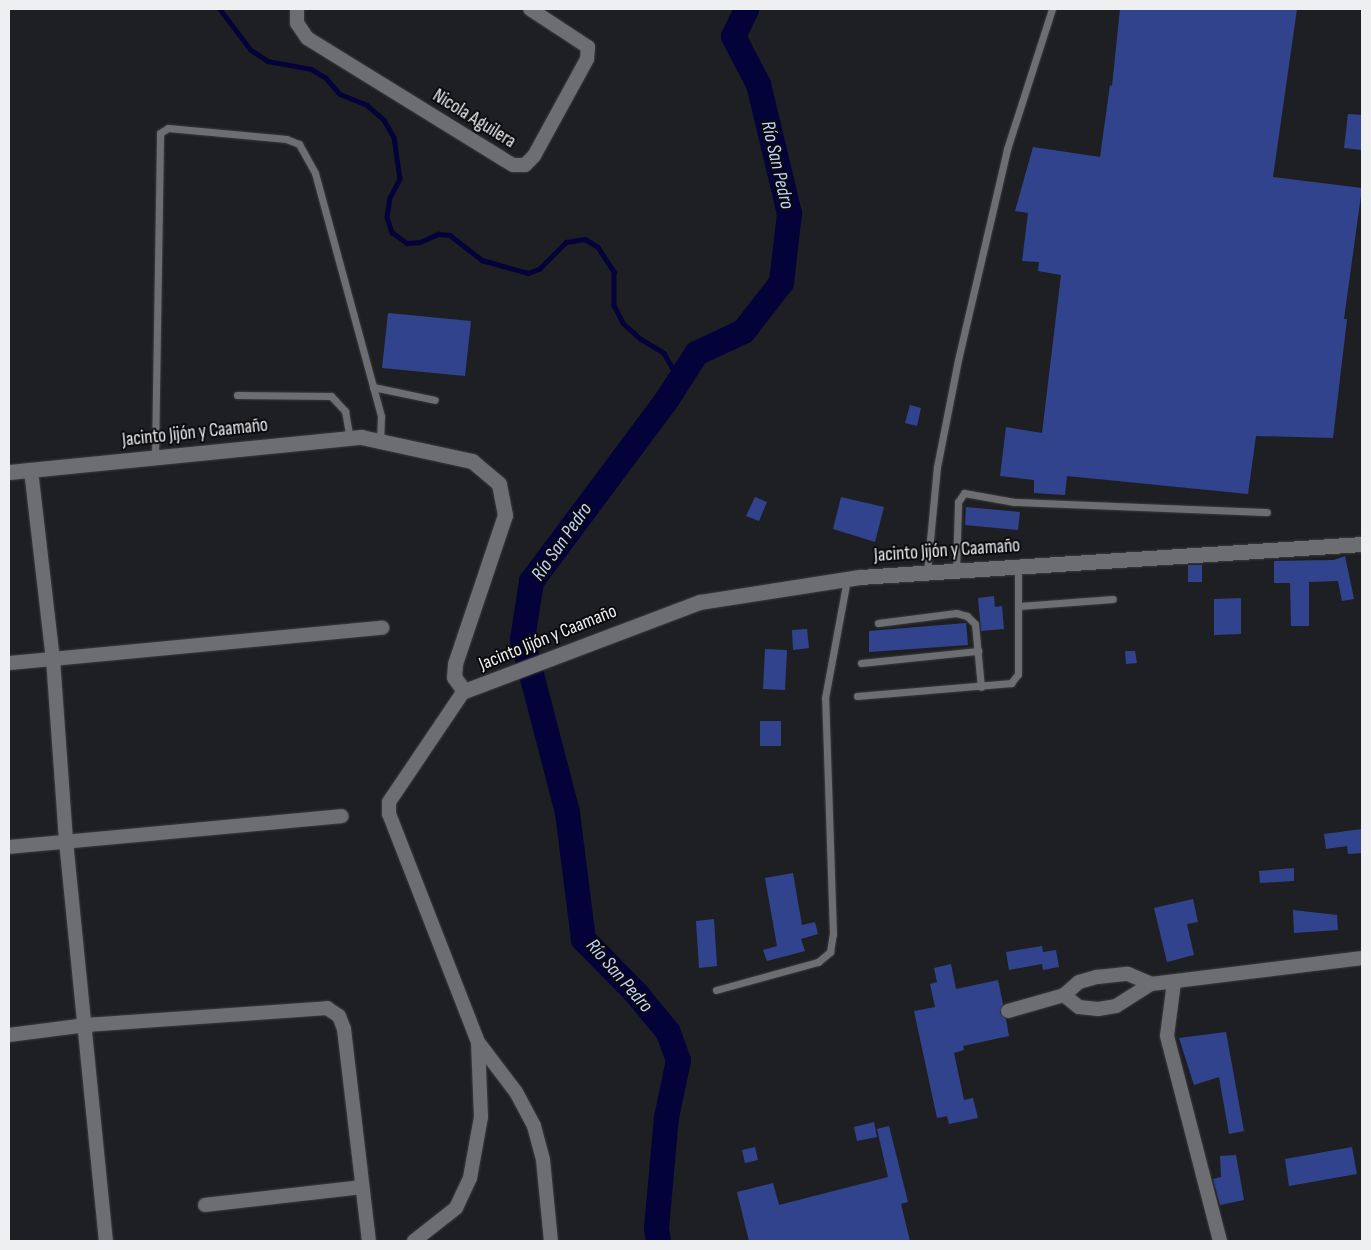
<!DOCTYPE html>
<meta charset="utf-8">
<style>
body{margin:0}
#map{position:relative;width:1371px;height:1250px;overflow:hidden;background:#1e1f23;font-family:"Sofia Sans Condensed",sans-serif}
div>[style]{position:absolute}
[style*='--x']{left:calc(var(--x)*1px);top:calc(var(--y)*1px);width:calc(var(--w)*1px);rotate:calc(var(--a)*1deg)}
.stream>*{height:4.5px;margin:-2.25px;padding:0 2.25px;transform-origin:2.25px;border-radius:2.25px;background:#040339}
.river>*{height:25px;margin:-12.5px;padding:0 12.5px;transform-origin:12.5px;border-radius:12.5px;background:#040339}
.building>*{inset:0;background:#32438e}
.roads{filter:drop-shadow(0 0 1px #3b3c3e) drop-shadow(0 0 1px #3b3c3e)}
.lane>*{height:7px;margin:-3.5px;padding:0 3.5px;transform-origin:3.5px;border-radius:3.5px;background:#6c6e72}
.street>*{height:14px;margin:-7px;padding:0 7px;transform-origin:7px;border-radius:7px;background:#6c6e72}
.secondary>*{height:15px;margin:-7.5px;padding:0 7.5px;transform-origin:7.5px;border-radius:7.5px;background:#6c6e72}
span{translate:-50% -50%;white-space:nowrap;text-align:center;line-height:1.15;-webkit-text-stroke:4px #09090b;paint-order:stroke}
.street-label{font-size:19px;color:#eeeff1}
.water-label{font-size:20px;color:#c2d1fc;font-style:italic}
.frame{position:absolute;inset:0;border:10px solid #eeeff1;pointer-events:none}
</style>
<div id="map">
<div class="stream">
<i style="--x:220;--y:9;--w:51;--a:52.9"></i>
<i style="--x:251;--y:50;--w:20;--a:33"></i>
<i style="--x:268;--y:61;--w:44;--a:10.5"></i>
<i style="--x:311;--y:69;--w:17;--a:31"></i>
<i style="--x:326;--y:78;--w:21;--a:49"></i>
<i style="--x:340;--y:94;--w:29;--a:22"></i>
<i style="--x:367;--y:105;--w:23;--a:41"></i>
<i style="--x:384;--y:120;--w:20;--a:60"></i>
<i style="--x:394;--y:137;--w:42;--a:81.9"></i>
<i style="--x:400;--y:179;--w:21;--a:118"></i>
<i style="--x:390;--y:198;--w:19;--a:99"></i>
<i style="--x:387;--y:217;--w:16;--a:72"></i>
<i style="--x:392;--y:232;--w:19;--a:36"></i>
<i style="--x:407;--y:243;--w:13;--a:-4"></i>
<i style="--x:420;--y:242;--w:20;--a:-24"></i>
<i style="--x:438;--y:234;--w:12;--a:5"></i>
<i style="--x:450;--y:235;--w:41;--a:38"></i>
<i style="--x:482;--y:260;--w:48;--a:15.8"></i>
<i style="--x:528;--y:273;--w:12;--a:-20"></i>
<i style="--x:539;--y:269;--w:38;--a:-45"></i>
<i style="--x:566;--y:242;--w:19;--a:-9"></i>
<i style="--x:585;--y:239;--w:15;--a:32"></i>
<i style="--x:598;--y:247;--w:30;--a:57"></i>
<i style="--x:614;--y:272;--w:33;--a:90"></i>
<i style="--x:614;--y:305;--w:20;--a:63"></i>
<i style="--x:623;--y:323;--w:24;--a:42"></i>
<i style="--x:641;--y:339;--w:27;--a:31"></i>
<i style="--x:664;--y:353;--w:30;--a:60"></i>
</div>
<div class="river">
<i style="--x:658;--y:1241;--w:13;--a:-99"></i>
<i style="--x:656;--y:1228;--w:111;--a:-84.9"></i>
<i style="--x:666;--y:1117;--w:58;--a:-78.1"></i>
<i style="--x:678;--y:1060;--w:30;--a:-110"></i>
<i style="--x:668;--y:1032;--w:50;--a:-129.4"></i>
<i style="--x:636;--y:993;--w:76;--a:-134.5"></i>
<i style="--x:583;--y:939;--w:128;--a:-97.2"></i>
<i style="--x:567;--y:812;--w:179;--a:-104.6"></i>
<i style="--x:522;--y:639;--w:59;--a:-81.2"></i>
<i style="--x:531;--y:581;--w:226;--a:-53.3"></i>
<i style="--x:666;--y:400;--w:56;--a:-57.4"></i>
<i style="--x:696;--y:353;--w:52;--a:-25.1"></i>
<i style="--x:743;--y:331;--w:62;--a:-52.2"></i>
<i style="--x:781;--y:282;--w:69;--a:-83.4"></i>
<i style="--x:789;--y:213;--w:133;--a:-103.5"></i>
<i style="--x:758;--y:84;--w:54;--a:-117.5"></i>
<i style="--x:733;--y:36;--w:30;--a:-64"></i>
</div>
<div class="building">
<i style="clip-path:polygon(1120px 9px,1297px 9px,1273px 177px,1362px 188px,1344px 319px,1347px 319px,1333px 438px,1256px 436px,1248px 494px,1067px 476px,1065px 495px,1034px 493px,1034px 480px,1000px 476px,1006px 427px,1042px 433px,1061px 275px,1038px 271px,1039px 262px,1022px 261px,1028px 213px,1015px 211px,1033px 147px,1100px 157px,1110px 85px,1112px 86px)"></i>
<i style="clip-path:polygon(1348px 114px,1362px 115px,1362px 150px,1344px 148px)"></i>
<i style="clip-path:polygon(388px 313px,471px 321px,465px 376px,382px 368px)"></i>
<i style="clip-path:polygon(910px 405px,921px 408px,917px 426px,905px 423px)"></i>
<i style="clip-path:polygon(755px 497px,767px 502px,759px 521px,746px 516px)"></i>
<i style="clip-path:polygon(841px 497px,884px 507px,875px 542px,833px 529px)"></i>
<i style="clip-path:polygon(966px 507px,1020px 512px,1018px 530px,965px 525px)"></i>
<i style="clip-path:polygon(1345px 556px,1354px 599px,1342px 601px,1338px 581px,1309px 582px,1309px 626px,1291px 626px,1290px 583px,1274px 583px,1274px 561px,1334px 560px)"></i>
<i style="clip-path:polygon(1188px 565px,1202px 565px,1202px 582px,1188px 582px)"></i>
<i style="clip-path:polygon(994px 596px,995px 607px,1002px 606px,1004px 629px,981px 631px,978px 598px)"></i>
<i style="clip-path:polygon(1241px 598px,1241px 634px,1214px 635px,1214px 599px)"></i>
<i style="clip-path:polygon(966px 623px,968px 645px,869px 652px,869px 631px)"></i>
<i style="clip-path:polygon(807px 629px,809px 648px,793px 650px,792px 630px)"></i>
<i style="clip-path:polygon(765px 649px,787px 650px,785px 690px,763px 689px)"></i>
<i style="clip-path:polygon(1125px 651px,1135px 651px,1137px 663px,1126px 664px)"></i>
<i style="clip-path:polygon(760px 721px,781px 721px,781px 746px,760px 746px)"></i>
<i style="clip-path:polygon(1362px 829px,1362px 853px,1348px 854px,1347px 846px,1326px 849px,1324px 834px)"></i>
<i style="clip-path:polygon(1294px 868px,1294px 881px,1260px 883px,1259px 871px)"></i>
<i style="clip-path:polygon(793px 873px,802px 925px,815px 922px,818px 934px,801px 939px,805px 951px,767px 961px,763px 950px,777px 946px,765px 878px)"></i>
<i style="clip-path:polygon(1193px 899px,1198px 922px,1187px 924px,1194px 955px,1167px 962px,1154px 908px)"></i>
<i style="clip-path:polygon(1293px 910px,1337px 915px,1338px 930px,1294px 933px)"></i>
<i style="clip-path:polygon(714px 919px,717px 966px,699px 968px,696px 921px)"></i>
<i style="clip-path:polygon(1042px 946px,1043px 952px,1056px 950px,1059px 967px,1043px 970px,1042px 964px,1009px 970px,1006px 952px)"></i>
<i style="clip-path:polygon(951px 964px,956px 989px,998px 980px,1003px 1004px,1000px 1013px,1006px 1019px,1009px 1036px,963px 1046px,964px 1050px,954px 1053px,964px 1100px,973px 1098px,978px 1118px,949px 1124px,947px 1116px,937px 1118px,914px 1011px,935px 1007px,930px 984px,937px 982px,934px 968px)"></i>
<i style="clip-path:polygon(1226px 1032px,1244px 1131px,1229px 1134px,1219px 1077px,1194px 1085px,1179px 1038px)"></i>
<i style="clip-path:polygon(874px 1122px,877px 1137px,857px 1141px,854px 1127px)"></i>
<i style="clip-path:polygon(889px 1126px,908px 1202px,901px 1204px,910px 1241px,749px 1241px,737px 1192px,773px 1183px,779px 1205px,888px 1177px,877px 1129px)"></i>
<i style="clip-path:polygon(755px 1147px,758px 1160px,745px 1163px,742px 1150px)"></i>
<i style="clip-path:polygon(1352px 1147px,1357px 1174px,1289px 1186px,1285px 1159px)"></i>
<i style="clip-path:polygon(1236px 1155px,1244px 1200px,1220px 1205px,1213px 1179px,1221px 1177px,1220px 1156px)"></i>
</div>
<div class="roads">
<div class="lane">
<i style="--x:373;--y:387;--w:63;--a:11.8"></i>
<i style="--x:237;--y:395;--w:94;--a:0.6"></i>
<i style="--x:331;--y:396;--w:21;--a:47"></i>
<i style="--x:345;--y:411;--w:27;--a:80"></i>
<i style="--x:155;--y:457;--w:324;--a:-89.1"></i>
<i style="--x:160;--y:133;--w:9;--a:-32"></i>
<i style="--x:168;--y:128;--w:119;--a:5.3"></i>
<i style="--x:286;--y:139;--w:14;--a:21"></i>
<i style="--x:299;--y:144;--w:33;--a:61"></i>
<i style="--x:315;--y:173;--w:252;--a:74.8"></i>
<i style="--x:381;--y:416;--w:25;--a:92"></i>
<i style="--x:956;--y:571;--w:69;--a:-88.3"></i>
<i style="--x:958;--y:502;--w:11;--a:-56"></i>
<i style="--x:964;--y:493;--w:51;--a:10.2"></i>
<i style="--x:1014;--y:502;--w:253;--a:2.3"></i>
<i style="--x:927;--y:572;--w:105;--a:-84.6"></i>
<i style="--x:937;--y:467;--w:109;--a:-78.9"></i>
<i style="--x:958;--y:360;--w:217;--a:-76.9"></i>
<i style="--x:1007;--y:149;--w:147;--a:-72.2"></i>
<i style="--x:1019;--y:606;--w:94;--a:-4.3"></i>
<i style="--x:878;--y:623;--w:79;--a:-7.3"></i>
<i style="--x:956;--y:613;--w:11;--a:15"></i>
<i style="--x:967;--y:616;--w:11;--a:45"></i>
<i style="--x:975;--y:624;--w:63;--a:84.6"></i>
<i style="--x:861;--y:663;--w:118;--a:-5.9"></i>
<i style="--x:857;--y:696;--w:155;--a:-4.8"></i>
<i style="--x:1011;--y:683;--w:11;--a:-52"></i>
<i style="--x:1018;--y:674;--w:107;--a:-90"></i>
<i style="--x:716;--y:990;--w:106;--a:-15.4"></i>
<i style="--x:818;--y:962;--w:16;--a:-40"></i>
<i style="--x:830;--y:952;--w:18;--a:-81"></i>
<i style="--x:833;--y:934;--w:236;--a:-91.9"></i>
<i style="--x:825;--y:698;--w:121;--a:-79.5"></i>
</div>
<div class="street">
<i style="--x:297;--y:9;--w:14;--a:90"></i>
<i style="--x:297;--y:23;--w:18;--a:56"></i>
<i style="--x:307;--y:38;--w:228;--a:31.7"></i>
<i style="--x:501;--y:158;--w:14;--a:30"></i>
<i style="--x:513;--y:165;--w:12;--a:0"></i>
<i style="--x:525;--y:165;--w:13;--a:-45"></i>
<i style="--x:534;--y:156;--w:111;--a:-61.3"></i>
<i style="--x:587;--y:59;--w:12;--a:-85"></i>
<i style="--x:588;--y:47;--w:69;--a:-146.8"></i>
<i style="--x:31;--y:470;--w:190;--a:83.4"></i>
<i style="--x:53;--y:659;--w:182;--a:85.9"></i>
<i style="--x:66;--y:841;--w:402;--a:84.3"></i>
<i style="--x:9;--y:663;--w:375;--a:-5.4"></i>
<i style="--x:9;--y:847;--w:334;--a:-5.3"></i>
<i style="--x:1174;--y:982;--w:54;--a:97.4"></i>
<i style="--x:1167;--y:1036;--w:212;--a:75.5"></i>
<i style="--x:1064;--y:995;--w:19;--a:39"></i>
<i style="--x:1079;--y:1007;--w:19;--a:6"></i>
<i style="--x:1098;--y:1009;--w:18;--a:-9"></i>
<i style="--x:1116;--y:1006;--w:41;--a:-32.2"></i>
<i style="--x:1008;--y:1011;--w:58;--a:-15.9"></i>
<i style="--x:1064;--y:995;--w:20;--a:-41"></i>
<i style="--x:1079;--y:982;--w:19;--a:-16"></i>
<i style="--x:1097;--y:977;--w:31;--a:-6"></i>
<i style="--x:1128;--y:974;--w:25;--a:23"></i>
<i style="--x:1151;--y:984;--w:213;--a:-7"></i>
<i style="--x:9;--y:1035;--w:78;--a:-7.4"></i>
<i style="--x:86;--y:1025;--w:242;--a:-4"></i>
<i style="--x:327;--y:1008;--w:14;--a:34"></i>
<i style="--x:339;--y:1016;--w:14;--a:69"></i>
<i style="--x:344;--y:1029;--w:213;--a:83.3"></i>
<i style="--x:478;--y:1042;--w:63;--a:52.8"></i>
<i style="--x:516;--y:1092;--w:38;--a:62"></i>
<i style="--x:534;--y:1126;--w:35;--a:75"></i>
<i style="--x:543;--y:1160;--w:81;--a:84.4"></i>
<i style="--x:205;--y:1205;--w:158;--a:-6.5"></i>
<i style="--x:414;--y:1241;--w:53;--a:-38.2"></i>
<i style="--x:456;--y:1208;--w:33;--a:-65"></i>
<i style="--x:470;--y:1178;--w:62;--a:-79.8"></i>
<i style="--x:481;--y:1117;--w:75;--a:-92.3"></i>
<i style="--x:478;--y:1042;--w:245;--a:-111.3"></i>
<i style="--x:389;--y:814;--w:12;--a:-90"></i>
<i style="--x:389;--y:802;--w:134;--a:-56"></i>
</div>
<div class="secondary">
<i style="--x:9;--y:472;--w:354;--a:-5.7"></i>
<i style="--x:361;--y:437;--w:114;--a:12.2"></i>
<i style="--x:472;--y:461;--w:35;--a:40"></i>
<i style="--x:499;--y:484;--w:32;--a:79"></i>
<i style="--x:505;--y:515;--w:157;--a:108.6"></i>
<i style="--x:455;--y:664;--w:13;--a:94"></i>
<i style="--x:454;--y:677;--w:17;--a:54"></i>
<i style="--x:464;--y:691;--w:252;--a:-20.7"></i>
<i style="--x:700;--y:602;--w:162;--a:-8.9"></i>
<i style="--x:860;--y:577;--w:503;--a:-3.76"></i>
</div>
</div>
<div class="street-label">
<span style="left:474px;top:119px;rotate:32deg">Nicola Aguilera</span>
<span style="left:195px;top:433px;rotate:-6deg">Jacinto Jijón y Caamaño</span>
<span style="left:947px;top:551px;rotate:-4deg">Jacinto Jijón y Caamaño</span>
<span style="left:548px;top:638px;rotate:-22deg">Jacinto Jijón y Caamaño</span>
</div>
<div class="water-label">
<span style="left:777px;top:165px;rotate:77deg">Río San Pedro</span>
<span style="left:562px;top:542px;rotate:-55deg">Río San Pedro</span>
<span style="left:619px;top:976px;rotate:49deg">Río San Pedro</span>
</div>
<div class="frame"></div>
</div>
